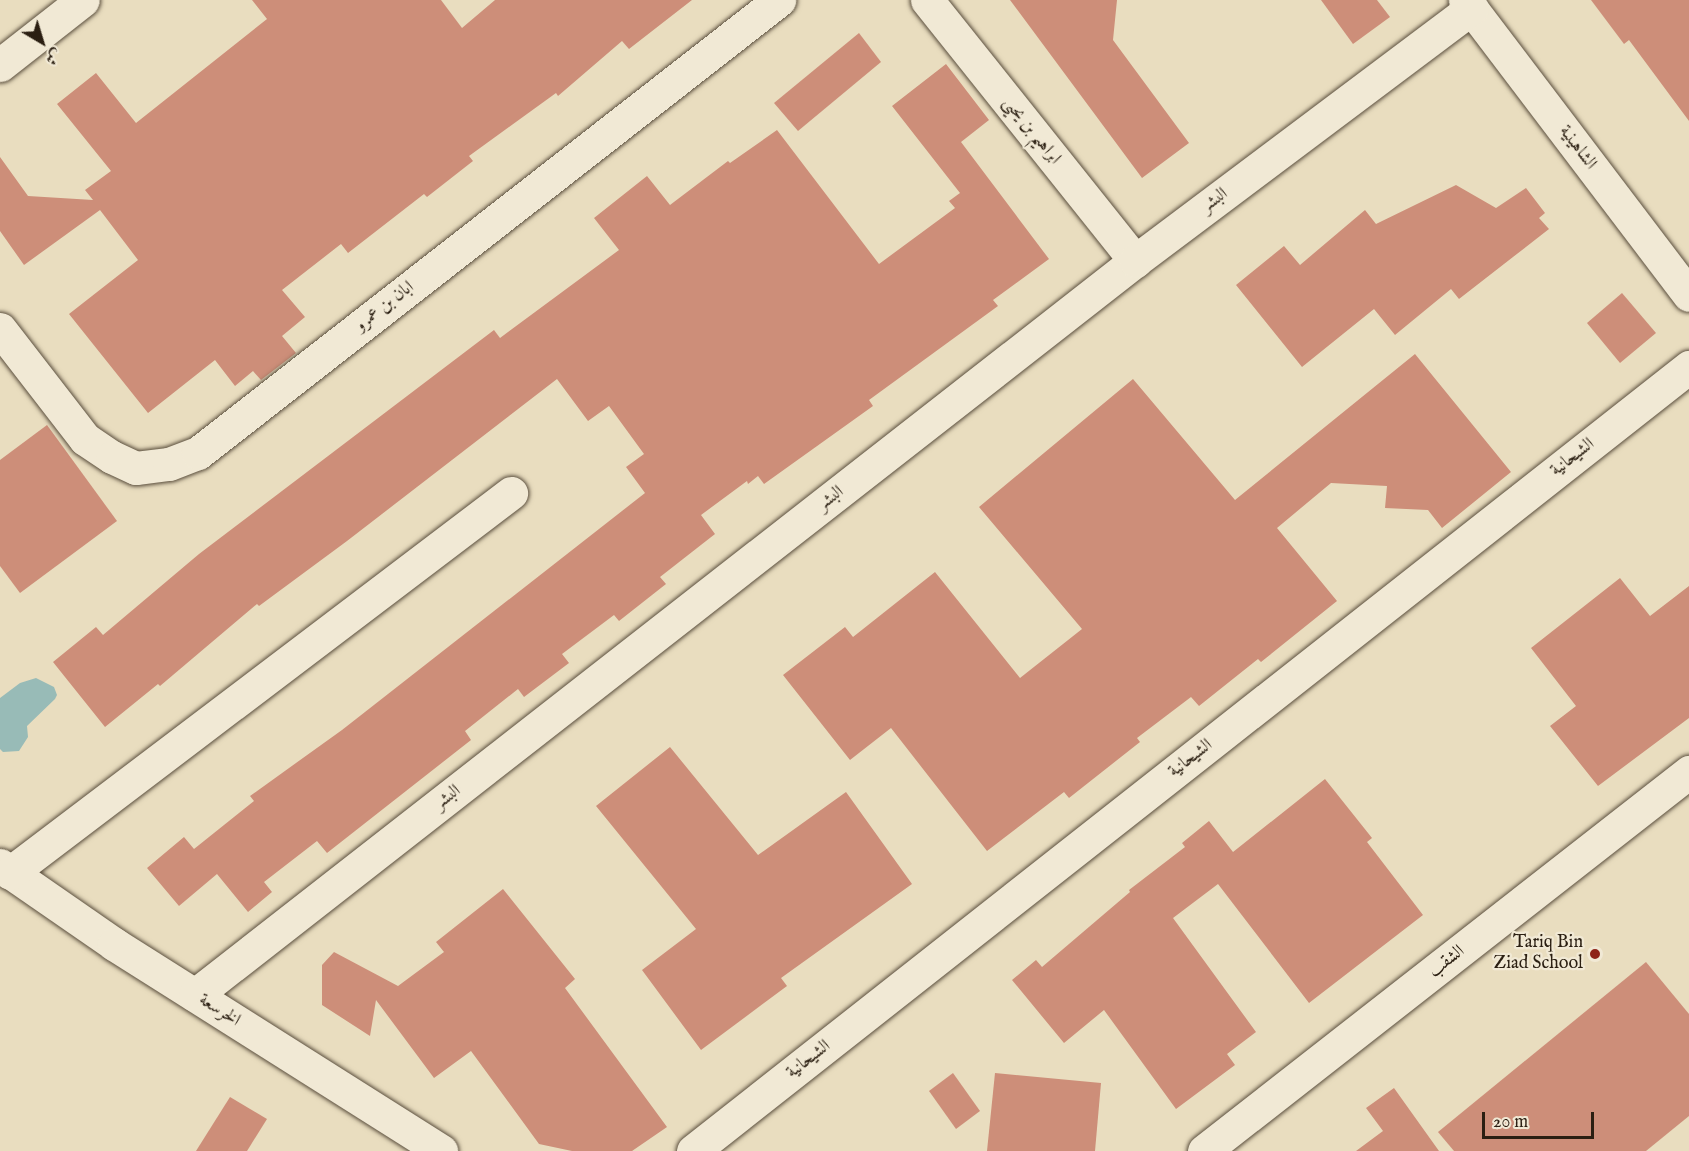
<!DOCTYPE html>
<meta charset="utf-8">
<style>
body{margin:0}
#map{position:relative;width:1689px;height:1151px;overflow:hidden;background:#e9ddbf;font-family:"IM FELL English",Amiri,serif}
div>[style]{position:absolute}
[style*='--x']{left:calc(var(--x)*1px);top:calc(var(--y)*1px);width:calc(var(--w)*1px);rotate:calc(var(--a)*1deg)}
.water>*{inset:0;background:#98bbb7}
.building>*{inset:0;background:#cd8e79}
.roads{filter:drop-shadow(0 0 2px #5a4e3d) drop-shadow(0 0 2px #5a4e3d)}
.minor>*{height:33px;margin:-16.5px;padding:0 16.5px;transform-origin:16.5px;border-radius:16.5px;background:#f1e9d5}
.dots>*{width:16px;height:16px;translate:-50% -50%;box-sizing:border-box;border:3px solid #f1e9d5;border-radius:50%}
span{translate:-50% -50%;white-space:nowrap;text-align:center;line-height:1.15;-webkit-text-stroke:4.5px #f1e9d5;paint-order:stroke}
.street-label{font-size:18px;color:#2b1f12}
.poi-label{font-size:18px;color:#2b1f12}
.right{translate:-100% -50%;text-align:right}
.north{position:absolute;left:12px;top:12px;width:60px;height:60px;-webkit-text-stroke:4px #f1e9d5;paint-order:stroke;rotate:142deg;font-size:16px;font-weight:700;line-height:24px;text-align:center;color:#2b1f12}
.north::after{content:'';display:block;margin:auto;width:21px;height:27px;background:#2b1f12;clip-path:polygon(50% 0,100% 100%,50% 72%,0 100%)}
.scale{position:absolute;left:1482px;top:1112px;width:112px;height:27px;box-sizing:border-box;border:3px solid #2b1f12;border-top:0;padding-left:8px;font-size:18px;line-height:21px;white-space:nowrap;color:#2b1f12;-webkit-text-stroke:4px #f1e9d5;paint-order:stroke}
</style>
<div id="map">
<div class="water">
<i style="clip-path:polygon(36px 678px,54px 687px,57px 695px,55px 699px,27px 726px,28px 737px,19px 751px,3px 752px,0 749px,0 698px,20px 683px)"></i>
</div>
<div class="building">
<i style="clip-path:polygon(252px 0,441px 0,462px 28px,495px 0,692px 0,629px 49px,622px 41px,558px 96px,556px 93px,469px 156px,473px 161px,427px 197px,424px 194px,348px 253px,341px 244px,282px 290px,305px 317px,282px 336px,296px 353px,261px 380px,253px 371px,235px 386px,215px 360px,148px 413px,69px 314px,138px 260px,100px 210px,24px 265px,0 231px,0 157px,28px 196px,93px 200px,85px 190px,111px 171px,57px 104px,96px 73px,136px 123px,267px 19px)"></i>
<i style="clip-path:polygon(1010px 0,1117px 0,1113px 40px,1189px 143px,1142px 178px)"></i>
<i style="clip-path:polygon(1321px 0,1377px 0,1390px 17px,1353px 44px)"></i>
<i style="clip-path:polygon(1591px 0,1689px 0,1689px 121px,1629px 40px,1624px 44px)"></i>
<i style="clip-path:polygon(859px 33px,881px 62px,798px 131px,774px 103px)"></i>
<i style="clip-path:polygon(946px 64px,989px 120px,961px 142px,1049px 259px,993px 300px,998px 306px,869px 400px,873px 406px,764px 484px,758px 476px,748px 484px,747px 481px,701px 515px,715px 534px,660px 577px,666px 584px,619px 621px,614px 615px,562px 654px,569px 663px,524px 697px,518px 689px,465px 731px,471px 740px,327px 853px,317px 841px,264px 882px,272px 892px,248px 912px,217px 874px,179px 906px,147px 868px,184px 837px,194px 849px,254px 801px,250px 796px,342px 730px,645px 493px,626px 467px,644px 454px,609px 406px,588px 421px,557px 379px,347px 541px,259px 606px,257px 604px,160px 686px,158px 684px,105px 727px,53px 662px,96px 627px,103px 635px,199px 554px,494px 330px,500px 338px,619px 250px,594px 218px,647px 176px,670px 205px,728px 161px,730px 163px,777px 130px,879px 264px,955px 208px,949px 201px,960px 193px,892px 106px)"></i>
<i style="clip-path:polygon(1456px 185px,1496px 208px,1526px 188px,1545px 213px,1539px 218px,1549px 229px,1459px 299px,1451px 289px,1395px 335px,1374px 309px,1302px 367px,1236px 285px,1284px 246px,1300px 265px,1365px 210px,1376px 224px)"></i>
<i style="clip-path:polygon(1622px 293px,1656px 333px,1620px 363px,1587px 323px)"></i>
<i style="clip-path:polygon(1415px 354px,1511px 472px,1442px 528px,1428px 510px,1385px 508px,1387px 486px,1331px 483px,1277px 528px,1337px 601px,1261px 662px,1258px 659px,1199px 706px,1191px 697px,1137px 738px,1140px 742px,1069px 798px,1064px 792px,987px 851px,891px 728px,850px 760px,783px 675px,845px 627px,853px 637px,935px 572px,1020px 678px,1082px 629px,979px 507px,1133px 379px,1235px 500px)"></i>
<i style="clip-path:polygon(47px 425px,117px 521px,20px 593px,0 566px,0 460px)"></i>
<i style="clip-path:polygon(1620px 578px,1650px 616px,1689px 586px,1689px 718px,1598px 786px,1550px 726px,1576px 706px,1531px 648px)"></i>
<i style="clip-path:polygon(670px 747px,758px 855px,846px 792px,912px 884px,781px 978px,787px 986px,701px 1050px,642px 970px,696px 929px,596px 806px)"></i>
<i style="clip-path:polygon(1325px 779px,1372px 838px,1367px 842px,1423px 915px,1309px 1003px,1218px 884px,1173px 918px,1256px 1032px,1227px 1054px,1235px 1065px,1176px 1109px,1104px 1010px,1064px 1043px,1012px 980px,1036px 960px,1042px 967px,1130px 892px,1129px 890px,1185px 847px,1182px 843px,1209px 821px,1233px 852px)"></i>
<i style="clip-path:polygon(503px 889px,575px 979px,565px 988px,667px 1127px,632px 1151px,572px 1151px,539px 1144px,471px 1051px,434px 1078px,376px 1000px,370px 1036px,322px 1005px,322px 965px,334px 952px,398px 986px,444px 952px,436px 942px)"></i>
<i style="clip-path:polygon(1646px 962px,1689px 1014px,1689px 1116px,1646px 1151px,1454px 1151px,1438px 1132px)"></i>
<i style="clip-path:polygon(953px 1073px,980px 1111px,956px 1129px,929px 1091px)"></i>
<i style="clip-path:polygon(995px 1073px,1101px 1083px,1095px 1151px,987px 1151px)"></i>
<i style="clip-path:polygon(1394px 1088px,1439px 1151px,1356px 1151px,1383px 1131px,1366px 1108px)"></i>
<i style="clip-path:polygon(230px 1097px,267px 1119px,247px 1151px,196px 1151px)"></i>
</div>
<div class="roads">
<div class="minor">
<i style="--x:927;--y:0;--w:334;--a:51.4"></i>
<i style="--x:1465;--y:0;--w:370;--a:52.8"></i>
<i style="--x:0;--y:65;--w:105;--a:-38.1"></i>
<i style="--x:0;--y:329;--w:139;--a:52.3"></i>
<i style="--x:85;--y:439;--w:32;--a:34"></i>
<i style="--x:112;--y:457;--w:26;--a:25"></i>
<i style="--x:136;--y:468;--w:33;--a:-7"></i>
<i style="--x:169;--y:464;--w:31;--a:-21"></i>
<i style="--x:198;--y:453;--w:737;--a:-37.94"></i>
<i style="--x:0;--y:865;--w:139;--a:34.7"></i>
<i style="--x:114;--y:944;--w:387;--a:32.3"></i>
<i style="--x:10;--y:873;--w:629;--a:-37.18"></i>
<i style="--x:195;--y:995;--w:1193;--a:-37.98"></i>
<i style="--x:1135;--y:261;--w:421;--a:-36.9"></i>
<i style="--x:693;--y:1151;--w:1268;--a:-38.21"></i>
<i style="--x:1204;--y:1151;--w:616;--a:-38.01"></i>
</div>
</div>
<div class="dots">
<i style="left:1595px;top:954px;background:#8f2418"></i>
</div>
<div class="street-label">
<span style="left:1031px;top:131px;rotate:51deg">ابراهيم بن يحيى</span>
<span style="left:1577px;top:148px;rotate:53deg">الشاهينية</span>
<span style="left:1215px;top:201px;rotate:-37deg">البشر</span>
<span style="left:385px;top:307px;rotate:-38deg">ابان بن عمرو</span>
<span style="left:1573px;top:458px;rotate:-38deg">الشيحانية</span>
<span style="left:831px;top:499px;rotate:-38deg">البشر</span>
<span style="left:1191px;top:759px;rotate:-38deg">الشيحانية</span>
<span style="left:448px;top:798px;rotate:-38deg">البشر</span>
<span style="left:1447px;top:962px;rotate:-38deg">الشقب</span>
<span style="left:219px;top:1011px;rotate:32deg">الخرسعة</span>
<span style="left:809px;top:1060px;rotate:-38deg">الشيحانية</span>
</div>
<div class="poi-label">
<span class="right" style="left:1583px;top:954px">Tariq Bin<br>Ziad School</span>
</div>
<div class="north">ش</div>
<div class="scale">20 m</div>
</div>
